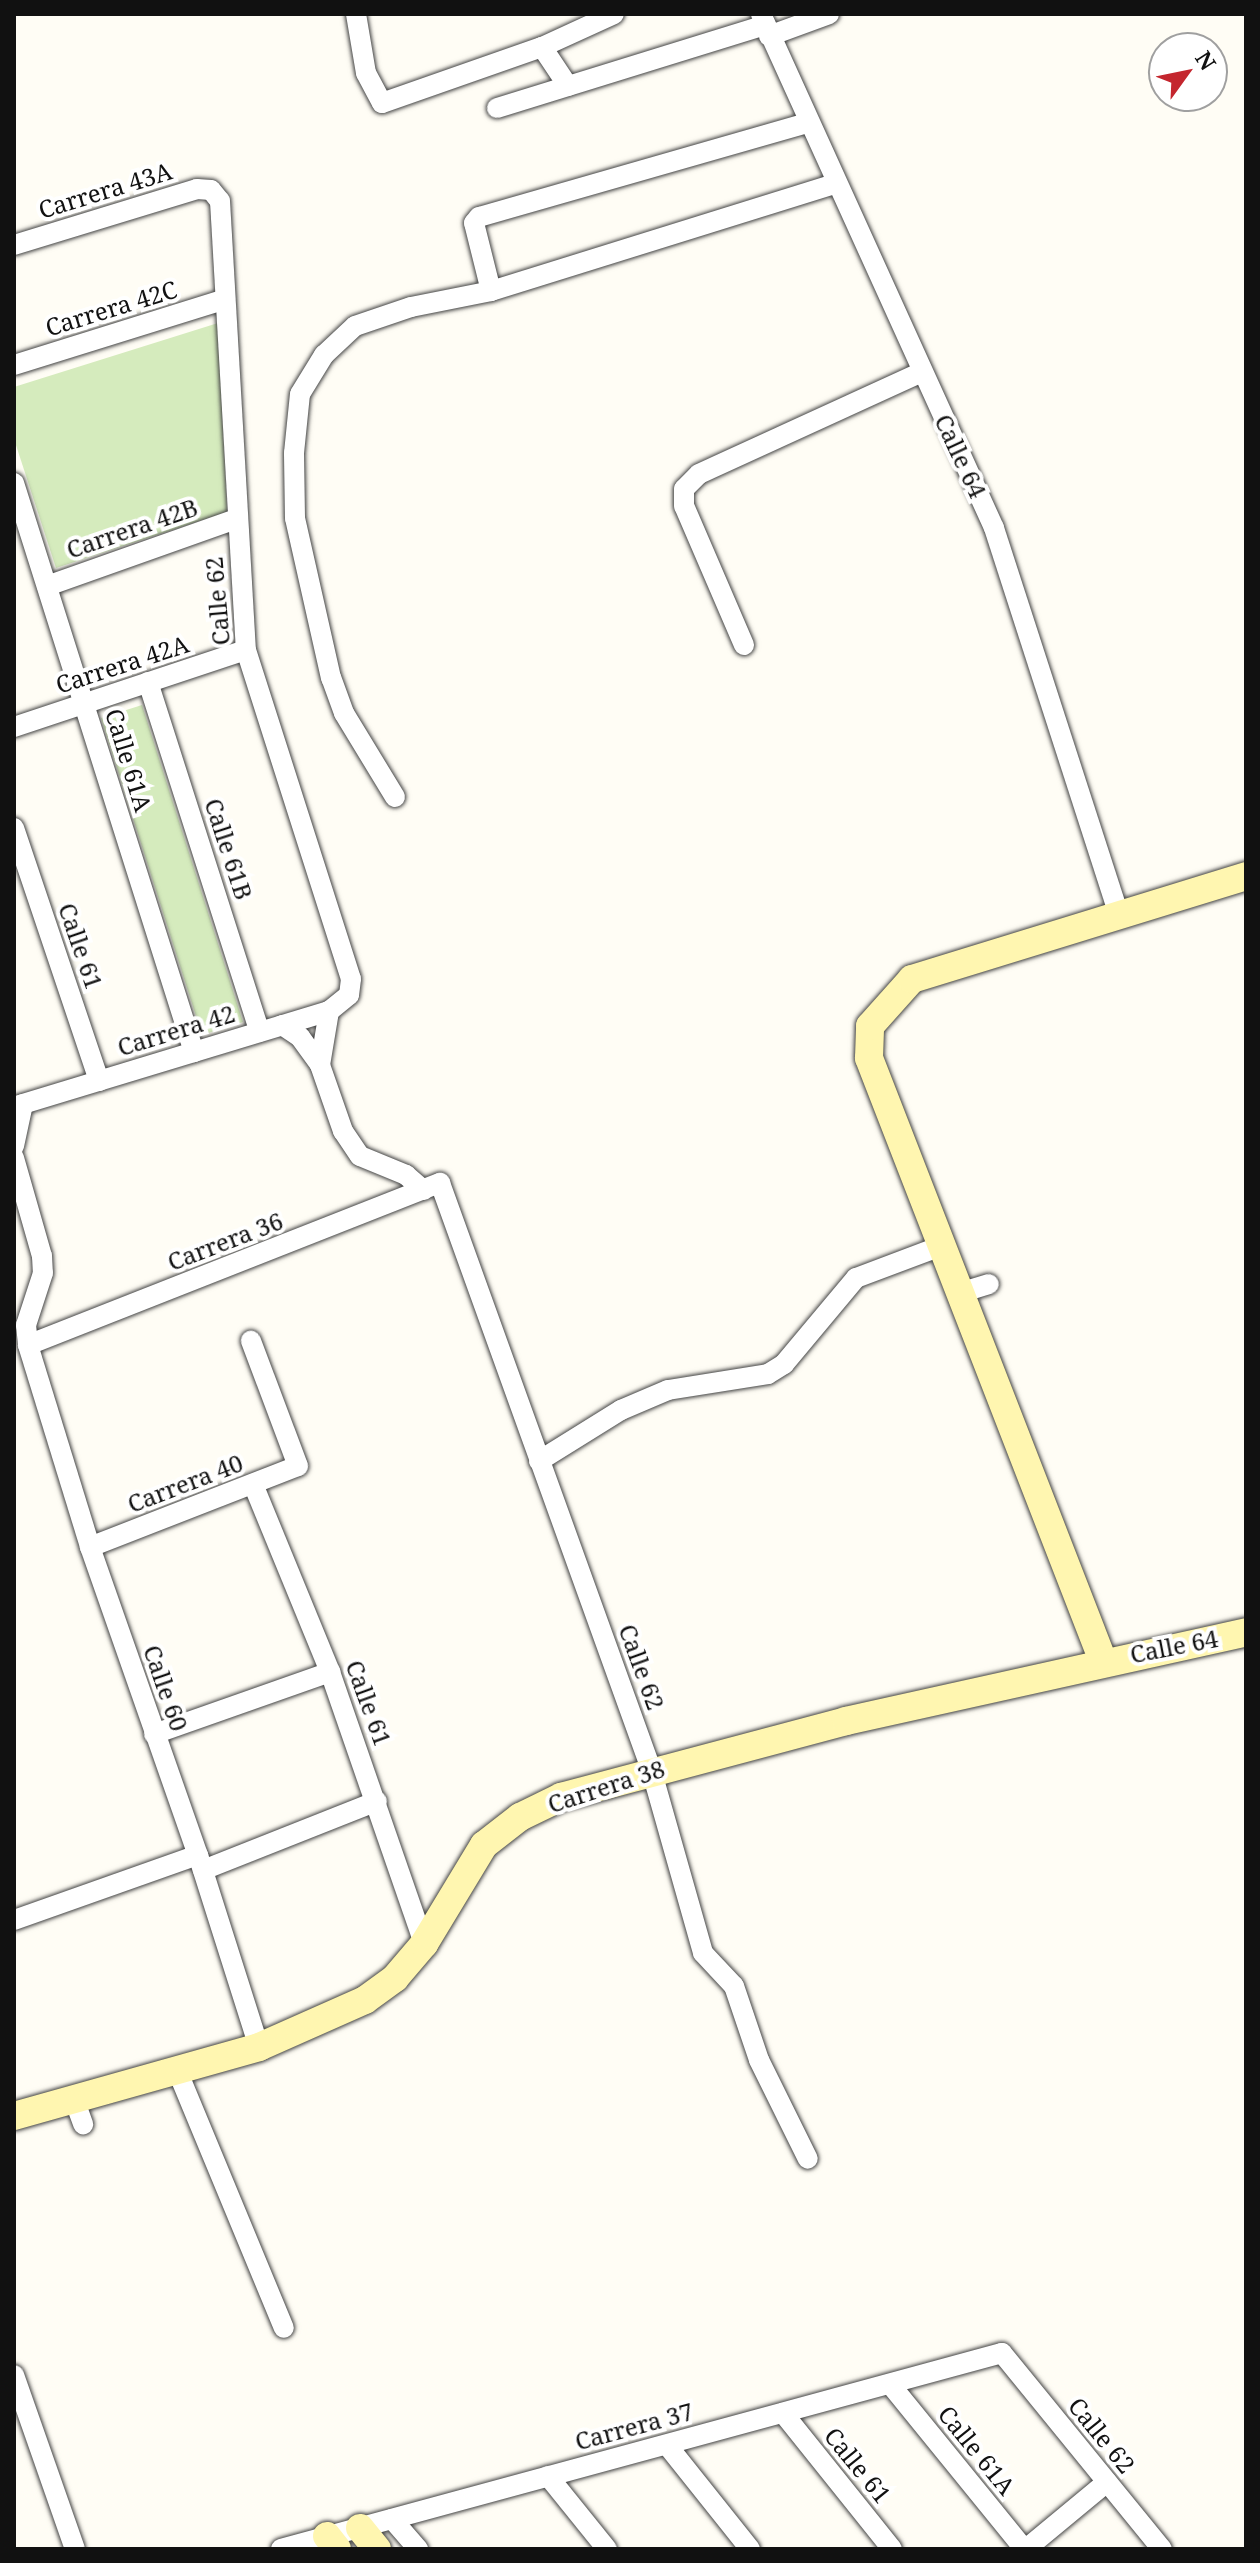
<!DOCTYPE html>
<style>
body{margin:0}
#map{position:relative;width:1260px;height:2563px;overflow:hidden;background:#fffdf5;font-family:"Noto Serif",serif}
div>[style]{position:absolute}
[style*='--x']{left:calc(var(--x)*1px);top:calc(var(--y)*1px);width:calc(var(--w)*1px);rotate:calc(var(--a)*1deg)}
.green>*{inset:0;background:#d5ebbd}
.roads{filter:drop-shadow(0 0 2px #444) drop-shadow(0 0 2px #444)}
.street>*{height:20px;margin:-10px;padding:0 10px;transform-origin:10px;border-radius:10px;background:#fff}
.secondary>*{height:28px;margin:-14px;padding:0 14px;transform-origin:14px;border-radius:14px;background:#fff6b0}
span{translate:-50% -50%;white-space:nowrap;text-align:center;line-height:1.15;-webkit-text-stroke:8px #fff;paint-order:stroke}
.street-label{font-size:24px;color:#111}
.frame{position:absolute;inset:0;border:16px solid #111;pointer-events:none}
.north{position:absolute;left:1148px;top:32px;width:80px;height:80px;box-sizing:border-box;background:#fff;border:2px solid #a0a0a0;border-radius:50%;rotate:57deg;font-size:22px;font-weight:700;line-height:32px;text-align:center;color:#111}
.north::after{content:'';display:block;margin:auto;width:28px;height:36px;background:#c4262e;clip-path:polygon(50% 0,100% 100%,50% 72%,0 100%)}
</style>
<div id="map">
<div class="green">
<i style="clip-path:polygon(218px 323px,227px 512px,56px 568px,14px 439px,14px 387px)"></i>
<i style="clip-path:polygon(142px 705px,243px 1022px,202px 1035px,101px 718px)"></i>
</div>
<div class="roads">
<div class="street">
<i style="--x:356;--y:14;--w:60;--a:80.4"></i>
<i style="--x:366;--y:73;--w:34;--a:62"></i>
<i style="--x:382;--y:103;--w:170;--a:-19.3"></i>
<i style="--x:761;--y:14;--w:564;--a:65.61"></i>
<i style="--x:994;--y:528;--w:406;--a:72.1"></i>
<i style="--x:769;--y:36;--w:64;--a:-20.1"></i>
<i style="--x:568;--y:86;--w:47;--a:-123.7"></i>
<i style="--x:542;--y:47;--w:79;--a:-24.6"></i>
<i style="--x:497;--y:108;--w:281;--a:-17.2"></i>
<i style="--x:14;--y:245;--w:191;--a:-17"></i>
<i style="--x:197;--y:189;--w:14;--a:4"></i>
<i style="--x:211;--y:190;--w:14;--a:51"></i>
<i style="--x:220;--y:201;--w:450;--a:86.7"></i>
<i style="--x:246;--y:650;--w:345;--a:72.3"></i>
<i style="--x:351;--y:979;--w:16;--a:97"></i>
<i style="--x:349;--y:995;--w:26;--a:141"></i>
<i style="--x:329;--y:1011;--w:329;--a:163.1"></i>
<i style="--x:491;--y:291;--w:70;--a:-104"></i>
<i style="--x:474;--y:223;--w:8;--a:-50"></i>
<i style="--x:479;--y:217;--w:340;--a:-16"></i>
<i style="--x:14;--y:365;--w:219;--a:-17.3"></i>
<i style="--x:14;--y:483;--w:597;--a:72.45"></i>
<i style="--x:47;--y:586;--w:201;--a:-19.5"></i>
<i style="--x:744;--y:645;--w:151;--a:-113.3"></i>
<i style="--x:684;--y:506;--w:17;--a:-90"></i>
<i style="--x:684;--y:489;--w:21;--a:-45"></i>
<i style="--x:699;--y:474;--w:245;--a:-24.6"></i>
<i style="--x:148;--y:682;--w:367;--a:72.3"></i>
<i style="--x:14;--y:727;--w:244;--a:-18.4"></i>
<i style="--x:395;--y:797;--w:98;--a:-121.3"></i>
<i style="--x:344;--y:713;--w:37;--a:-110"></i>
<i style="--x:331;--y:678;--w:164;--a:-102.7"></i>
<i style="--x:295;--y:518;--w:65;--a:-90.9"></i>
<i style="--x:294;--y:453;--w:59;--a:-84.2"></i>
<i style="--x:300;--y:394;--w:46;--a:-58.4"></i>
<i style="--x:324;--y:355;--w:42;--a:-43.1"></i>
<i style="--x:355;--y:326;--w:59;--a:-18.7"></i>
<i style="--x:411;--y:307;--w:82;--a:-11.3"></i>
<i style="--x:491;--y:291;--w:359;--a:-17.3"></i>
<i style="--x:14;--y:828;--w:267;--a:71.4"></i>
<i style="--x:282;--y:1025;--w:22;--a:34"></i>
<i style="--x:300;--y:1037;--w:34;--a:54"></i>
<i style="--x:320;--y:1065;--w:70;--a:70.8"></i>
<i style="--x:343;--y:1131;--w:30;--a:56"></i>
<i style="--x:360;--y:1156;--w:50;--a:22.4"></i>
<i style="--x:406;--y:1175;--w:23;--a:41"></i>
<i style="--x:320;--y:1065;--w:55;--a:-80.5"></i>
<i style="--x:14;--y:1146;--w:43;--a:-77.9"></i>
<i style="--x:14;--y:1158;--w:102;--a:74.1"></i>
<i style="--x:42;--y:1256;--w:17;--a:87"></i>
<i style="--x:43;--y:1273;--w:55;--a:108.1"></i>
<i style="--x:26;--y:1325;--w:20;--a:84"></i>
<i style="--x:28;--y:1345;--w:211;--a:72.9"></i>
<i style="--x:90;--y:1547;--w:326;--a:70.7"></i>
<i style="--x:198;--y:1855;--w:201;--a:72.4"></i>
<i style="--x:963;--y:1292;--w:27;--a:-17"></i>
<i style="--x:28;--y:1345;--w:443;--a:-21.5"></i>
<i style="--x:440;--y:1183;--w:623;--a:70.2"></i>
<i style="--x:651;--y:1769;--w:191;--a:74.2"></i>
<i style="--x:703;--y:1953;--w:45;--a:46.8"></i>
<i style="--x:734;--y:1986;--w:78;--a:71.3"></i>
<i style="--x:759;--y:2060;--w:110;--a:63.7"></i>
<i style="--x:539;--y:1461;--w:97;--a:-31.9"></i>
<i style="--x:621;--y:1410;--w:51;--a:-23.1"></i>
<i style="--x:668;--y:1390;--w:101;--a:-9.1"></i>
<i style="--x:768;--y:1374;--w:19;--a:-32"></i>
<i style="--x:784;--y:1364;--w:112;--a:-50.1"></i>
<i style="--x:856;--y:1278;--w:94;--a:-20.6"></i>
<i style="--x:253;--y:1484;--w:203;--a:67.7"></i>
<i style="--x:330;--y:1672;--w:288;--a:70.9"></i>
<i style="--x:90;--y:1547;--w:223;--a:-21.3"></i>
<i style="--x:298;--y:1466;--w:134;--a:-110.6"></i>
<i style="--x:154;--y:1734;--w:187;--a:-19.4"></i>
<i style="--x:203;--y:1870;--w:187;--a:-21.6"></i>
<i style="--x:14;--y:1920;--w:195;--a:-19.5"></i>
<i style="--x:177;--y:2070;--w:279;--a:67.5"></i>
<i style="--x:74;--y:2099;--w:27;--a:70"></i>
<i style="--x:14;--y:2375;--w:184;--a:70.7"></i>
<i style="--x:890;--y:2384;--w:213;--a:50.9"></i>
<i style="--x:783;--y:2413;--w:174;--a:51.3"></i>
<i style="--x:667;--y:2445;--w:133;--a:51.4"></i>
<i style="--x:548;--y:2476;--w:94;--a:51.1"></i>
<i style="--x:392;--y:2519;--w:40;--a:49"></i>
<i style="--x:281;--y:2549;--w:747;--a:-15.21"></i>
<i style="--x:1002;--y:2353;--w:253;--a:50.8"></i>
<i style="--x:1026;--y:2549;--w:105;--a:-39.6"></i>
</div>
<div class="secondary">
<i style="--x:1103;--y:1661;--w:647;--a:-111.21"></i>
<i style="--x:869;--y:1058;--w:32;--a:-88"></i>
<i style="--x:870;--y:1026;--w:63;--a:-48.2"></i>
<i style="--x:912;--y:979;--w:350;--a:-17.1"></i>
<i style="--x:14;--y:2116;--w:255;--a:-15.7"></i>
<i style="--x:259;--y:2047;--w:116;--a:-23.9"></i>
<i style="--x:365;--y:2000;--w:37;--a:-36"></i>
<i style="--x:395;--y:1978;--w:45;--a:-49.5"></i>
<i style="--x:424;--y:1944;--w:116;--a:-58.8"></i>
<i style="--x:484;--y:1845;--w:46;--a:-37.9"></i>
<i style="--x:520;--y:1817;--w:46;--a:-26"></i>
<i style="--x:561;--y:1797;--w:295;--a:-14.9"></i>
<i style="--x:846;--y:1721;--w:410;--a:-12.5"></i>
<i style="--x:360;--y:2528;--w:27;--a:51"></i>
<i style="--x:327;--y:2536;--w:16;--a:52"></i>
</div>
</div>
<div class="street-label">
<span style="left:105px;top:190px;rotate:-17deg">Carrera 43A</span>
<span style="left:111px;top:308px;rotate:-17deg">Carrera 42C</span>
<span style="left:961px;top:456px;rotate:65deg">Calle 64</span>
<span style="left:132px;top:528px;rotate:-19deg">Carrera 42B</span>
<span style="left:217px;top:601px;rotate:-95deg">Calle 62</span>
<span style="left:122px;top:664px;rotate:-18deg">Carrera 42A</span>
<span style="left:129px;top:760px;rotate:73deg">Calle 61A</span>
<span style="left:229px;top:849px;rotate:72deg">Calle 61B</span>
<span style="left:81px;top:946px;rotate:71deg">Calle 61</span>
<span style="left:176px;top:1030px;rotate:-17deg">Carrera 42</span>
<span style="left:225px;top:1241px;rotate:-21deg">Carrera 36</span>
<span style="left:185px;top:1483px;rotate:-21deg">Carrera 40</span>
<span style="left:1174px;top:1646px;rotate:-11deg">Calle 64</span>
<span style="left:642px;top:1667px;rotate:70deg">Calle 62</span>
<span style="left:166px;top:1688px;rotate:71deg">Calle 60</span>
<span style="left:369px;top:1703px;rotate:70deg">Calle 61</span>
<span style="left:606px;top:1786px;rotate:-18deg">Carrera 38</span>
<span style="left:634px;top:2426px;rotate:-15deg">Carrera 37</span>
<span style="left:1102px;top:2435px;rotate:51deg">Calle 62</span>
<span style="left:977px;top:2450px;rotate:51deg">Calle 61A</span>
<span style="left:858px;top:2465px;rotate:51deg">Calle 61</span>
</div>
<div class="frame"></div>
<div class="north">N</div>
</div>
